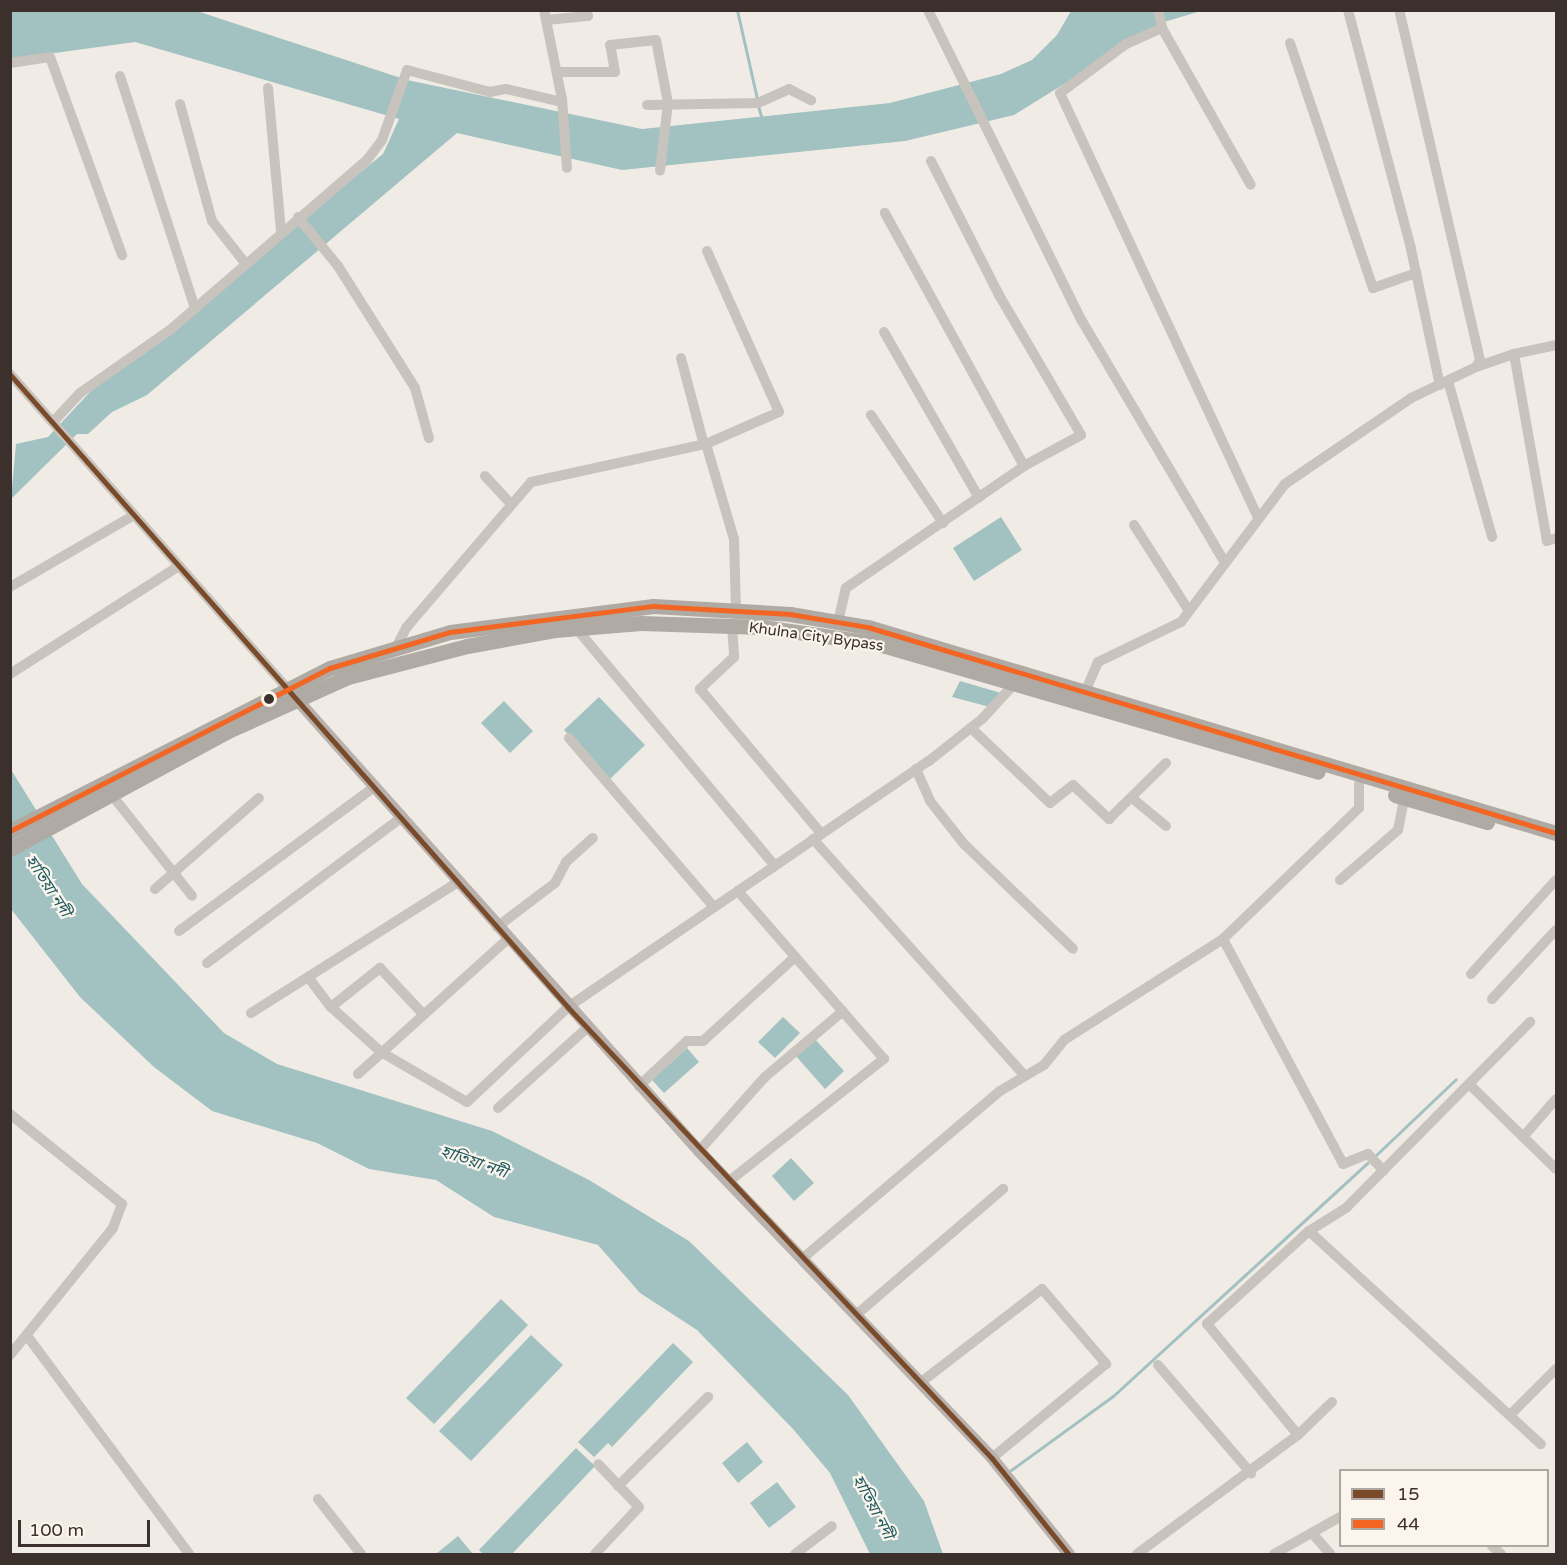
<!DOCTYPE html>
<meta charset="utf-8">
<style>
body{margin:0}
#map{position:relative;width:1567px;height:1565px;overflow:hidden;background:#f0ebe5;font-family:"Varela Round","Noto Sans Bengali",sans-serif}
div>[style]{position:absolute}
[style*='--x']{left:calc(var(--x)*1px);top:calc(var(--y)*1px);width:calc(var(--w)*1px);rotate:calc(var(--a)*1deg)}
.water>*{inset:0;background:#a1c2c1}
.stream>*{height:3px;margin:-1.5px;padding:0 1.5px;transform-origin:1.5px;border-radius:1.5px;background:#a1c2c1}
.minor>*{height:10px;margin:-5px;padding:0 5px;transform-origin:5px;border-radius:5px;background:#c9c3be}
.major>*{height:12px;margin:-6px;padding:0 6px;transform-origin:6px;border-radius:6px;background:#b8b1ad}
.highway>*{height:15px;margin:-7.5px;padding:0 7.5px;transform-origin:7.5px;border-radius:7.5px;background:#afaaa4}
.bus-1>*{height:4.5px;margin:-2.25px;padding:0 2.25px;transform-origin:2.25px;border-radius:2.25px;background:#7a4b2a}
.bus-2>*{height:4.5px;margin:-2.25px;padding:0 2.25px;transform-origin:2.25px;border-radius:2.25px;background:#f26522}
.dots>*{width:16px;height:16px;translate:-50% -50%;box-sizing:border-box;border:3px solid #fbf5ee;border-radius:50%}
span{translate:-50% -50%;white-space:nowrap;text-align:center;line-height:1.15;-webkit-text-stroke:4.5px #fbf5ee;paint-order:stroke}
.street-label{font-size:15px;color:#3b302b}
.water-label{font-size:16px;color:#1f5a5e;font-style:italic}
.frame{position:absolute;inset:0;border:12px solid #3b302b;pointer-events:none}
.legend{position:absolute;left:1339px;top:1469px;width:210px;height:78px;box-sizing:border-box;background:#fbf5ee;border:2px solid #aea6a0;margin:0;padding:8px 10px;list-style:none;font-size:18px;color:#3b302b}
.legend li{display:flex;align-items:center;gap:12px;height:30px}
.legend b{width:30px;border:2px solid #aea6a0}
.scale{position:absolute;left:18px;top:1520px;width:132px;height:27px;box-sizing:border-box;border:3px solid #3b302b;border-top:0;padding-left:8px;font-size:18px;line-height:21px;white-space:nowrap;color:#3b302b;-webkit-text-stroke:4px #fbf5ee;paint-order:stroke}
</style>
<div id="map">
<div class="water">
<i style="clip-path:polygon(11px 11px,197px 11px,407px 80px,642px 129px,890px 103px,1001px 74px,1032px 60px,1057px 35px,1071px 11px,1201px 11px,1164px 22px,1014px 115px,905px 141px,622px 170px,457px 133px,147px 395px,112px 412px,88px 434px,77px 434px,11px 499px,16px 444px,48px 437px,90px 392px,383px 154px,399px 119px,135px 42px,11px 59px)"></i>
<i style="clip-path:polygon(1001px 517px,1022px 550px,974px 581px,953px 548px)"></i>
<i style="clip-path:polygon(960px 681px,1001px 693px,990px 707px,952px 697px)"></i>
<i style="clip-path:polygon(599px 697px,645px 745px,610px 779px,564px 730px)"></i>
<i style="clip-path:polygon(504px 701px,533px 731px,510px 753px,481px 723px)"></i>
<i style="clip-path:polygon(10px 768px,82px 884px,224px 1033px,277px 1064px,492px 1131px,589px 1180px,689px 1241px,848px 1395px,924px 1501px,943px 1554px,870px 1554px,830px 1473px,793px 1429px,697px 1330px,640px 1293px,598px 1245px,494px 1217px,436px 1180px,369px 1169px,317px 1143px,212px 1111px,154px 1067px,80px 997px,11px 909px)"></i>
<i style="clip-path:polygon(783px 1017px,800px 1033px,775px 1058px,758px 1042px)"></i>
<i style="clip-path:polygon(814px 1038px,844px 1071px,825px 1089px,795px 1055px)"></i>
<i style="clip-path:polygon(687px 1048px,699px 1062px,664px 1093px,652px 1080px)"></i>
<i style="clip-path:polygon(791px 1158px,814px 1183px,794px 1201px,772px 1176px)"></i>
<i style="clip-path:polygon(501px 1299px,528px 1325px,434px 1424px,406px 1398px)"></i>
<i style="clip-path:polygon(531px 1335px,563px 1365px,471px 1461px,439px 1431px)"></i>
<i style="clip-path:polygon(673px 1343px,693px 1362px,612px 1447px,608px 1443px,594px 1457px,578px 1442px)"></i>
<i style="clip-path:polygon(747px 1442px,763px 1462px,738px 1483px,722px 1463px)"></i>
<i style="clip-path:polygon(576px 1448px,595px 1466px,512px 1554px,483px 1554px,479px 1550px)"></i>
<i style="clip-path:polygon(777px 1482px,796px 1507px,769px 1528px,750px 1503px)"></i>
<i style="clip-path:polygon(458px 1536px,473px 1554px,436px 1554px)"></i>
</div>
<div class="stream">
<i style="--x:737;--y:10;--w:91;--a:77.3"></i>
<i style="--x:758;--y:106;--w:14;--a:73"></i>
<i style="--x:1376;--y:1155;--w:110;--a:-43.5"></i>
<i style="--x:1011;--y:1470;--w:126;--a:-36"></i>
<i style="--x:1113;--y:1396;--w:345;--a:-42.5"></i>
</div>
<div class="minor">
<i style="--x:544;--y:10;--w:91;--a:78.6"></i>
<i style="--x:562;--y:99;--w:69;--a:85.9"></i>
<i style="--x:928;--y:10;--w:347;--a:63.7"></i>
<i style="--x:1082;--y:321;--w:279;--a:59.4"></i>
<i style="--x:1158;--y:10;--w:18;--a:77"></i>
<i style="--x:1162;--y:28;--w:180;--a:60.5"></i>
<i style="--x:1348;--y:10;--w:247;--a:75.2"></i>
<i style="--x:1411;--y:249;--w:139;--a:78"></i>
<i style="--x:546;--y:20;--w:42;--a:-5.4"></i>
<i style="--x:588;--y:16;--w:6;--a:-108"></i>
<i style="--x:1162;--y:28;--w:39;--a:156"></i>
<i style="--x:1126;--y:44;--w:82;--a:143.4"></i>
<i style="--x:1060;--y:93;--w:467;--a:65"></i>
<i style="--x:1290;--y:43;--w:259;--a:71.3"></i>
<i style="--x:1373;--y:288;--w:46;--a:-19.2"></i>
<i style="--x:10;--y:63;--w:40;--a:-8.5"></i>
<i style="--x:50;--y:57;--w:211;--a:70"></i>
<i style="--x:557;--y:72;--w:58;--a:0"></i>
<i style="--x:615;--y:72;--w:27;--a:-100"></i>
<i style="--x:610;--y:45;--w:46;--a:-6.2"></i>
<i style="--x:656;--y:40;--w:64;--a:79.2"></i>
<i style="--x:668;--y:103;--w:68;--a:96.7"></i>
<i style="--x:120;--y:76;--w:244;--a:72.1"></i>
<i style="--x:268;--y:88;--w:145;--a:84.8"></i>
<i style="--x:180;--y:104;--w:121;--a:74.7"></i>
<i style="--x:212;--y:221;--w:53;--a:51.8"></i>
<i style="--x:647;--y:105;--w:111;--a:-1"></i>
<i style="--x:758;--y:103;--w:34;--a:-24"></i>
<i style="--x:789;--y:89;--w:25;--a:27"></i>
<i style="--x:931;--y:161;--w:150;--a:63.1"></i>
<i style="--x:999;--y:295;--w:162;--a:59.6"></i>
<i style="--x:1081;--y:435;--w:65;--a:151.5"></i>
<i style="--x:298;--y:217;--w:63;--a:50.8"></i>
<i style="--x:338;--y:266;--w:144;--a:57.7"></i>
<i style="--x:415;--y:388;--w:52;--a:74.4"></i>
<i style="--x:707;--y:251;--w:176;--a:65.9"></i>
<i style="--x:779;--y:412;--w:80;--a:156.3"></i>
<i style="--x:706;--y:444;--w:99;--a:73.6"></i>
<i style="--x:734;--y:539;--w:71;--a:88.4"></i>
<i style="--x:884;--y:332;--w:191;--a:60.2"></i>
<i style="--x:1514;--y:354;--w:43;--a:-12.1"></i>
<i style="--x:681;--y:358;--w:90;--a:75.2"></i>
<i style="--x:1476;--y:367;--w:40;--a:-18.9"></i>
<i style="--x:1514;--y:354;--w:190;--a:80"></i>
<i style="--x:1547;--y:541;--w:9;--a:-18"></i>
<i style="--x:10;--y:374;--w:417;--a:48.6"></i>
<i style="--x:1448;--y:381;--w:162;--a:74.2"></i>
<i style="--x:871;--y:415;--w:130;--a:56.3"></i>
<i style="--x:53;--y:422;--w:40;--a:-47"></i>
<i style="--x:80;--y:393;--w:110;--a:-35"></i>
<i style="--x:170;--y:330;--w:260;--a:-40.8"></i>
<i style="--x:367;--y:160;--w:25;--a:-53"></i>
<i style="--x:382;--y:140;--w:74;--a:-70.3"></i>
<i style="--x:407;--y:70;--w:86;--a:14.8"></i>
<i style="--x:490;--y:92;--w:16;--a:-11"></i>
<i style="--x:506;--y:89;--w:57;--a:13.1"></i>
<i style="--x:485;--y:476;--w:37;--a:47"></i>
<i style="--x:1134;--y:525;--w:102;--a:57.4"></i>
<i style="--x:10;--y:587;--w:143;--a:-30.1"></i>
<i style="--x:838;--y:622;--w:35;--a:-77"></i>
<i style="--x:846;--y:588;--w:216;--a:-34.4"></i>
<i style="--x:1024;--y:466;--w:289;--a:-118.8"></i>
<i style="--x:732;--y:626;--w:31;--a:86"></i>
<i style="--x:734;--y:657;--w:47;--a:136.7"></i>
<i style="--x:700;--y:689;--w:188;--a:50"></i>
<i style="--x:576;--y:628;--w:310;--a:50.1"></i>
<i style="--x:395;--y:649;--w:24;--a:-62"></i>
<i style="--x:406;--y:628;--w:192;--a:-49.4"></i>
<i style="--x:531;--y:482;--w:179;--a:-12.3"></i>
<i style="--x:10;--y:674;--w:201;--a:-32.6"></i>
<i style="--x:1086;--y:690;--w:30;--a:-67"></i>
<i style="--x:1098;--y:662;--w:92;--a:-25.7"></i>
<i style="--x:1181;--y:622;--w:173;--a:-53"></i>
<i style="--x:1285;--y:484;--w:153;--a:-34.3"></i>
<i style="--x:1411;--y:398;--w:72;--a:-25.5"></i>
<i style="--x:1476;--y:367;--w:8;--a:-60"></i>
<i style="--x:1480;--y:360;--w:359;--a:-103"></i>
<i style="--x:971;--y:728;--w:109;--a:43.5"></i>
<i style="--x:1050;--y:803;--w:29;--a:-38"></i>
<i style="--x:1073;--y:785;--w:50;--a:43.4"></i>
<i style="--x:1109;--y:819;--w:80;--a:-44.5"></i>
<i style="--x:569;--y:738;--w:223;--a:49.4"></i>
<i style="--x:916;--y:769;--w:35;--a:66"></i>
<i style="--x:930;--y:801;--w:55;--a:51.7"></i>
<i style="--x:964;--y:844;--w:151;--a:43.9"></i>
<i style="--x:1359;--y:784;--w:24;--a:90"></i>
<i style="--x:1359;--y:808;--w:189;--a:136.1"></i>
<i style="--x:1223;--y:939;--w:255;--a:61.9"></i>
<i style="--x:1343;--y:1164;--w:27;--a:-22"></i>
<i style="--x:1368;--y:1154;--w:23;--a:47"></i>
<i style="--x:111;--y:794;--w:130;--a:51.5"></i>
<i style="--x:1132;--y:798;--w:44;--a:39.5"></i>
<i style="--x:813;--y:839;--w:317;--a:48.2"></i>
<i style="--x:1340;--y:880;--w:77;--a:-40.8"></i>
<i style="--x:1398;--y:830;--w:33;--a:-79"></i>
<i style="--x:155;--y:889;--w:138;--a:-41.2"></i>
<i style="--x:497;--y:927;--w:73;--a:-37.2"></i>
<i style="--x:555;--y:883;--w:24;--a:-62"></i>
<i style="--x:566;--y:862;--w:36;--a:-42"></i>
<i style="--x:179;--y:931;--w:242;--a:-36.4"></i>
<i style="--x:207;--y:963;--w:242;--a:-36.8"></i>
<i style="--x:1471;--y:974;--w:127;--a:-47.9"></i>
<i style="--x:308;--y:977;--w:38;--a:53"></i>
<i style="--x:331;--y:1007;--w:67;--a:42"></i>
<i style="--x:381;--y:1052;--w:99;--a:30.2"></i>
<i style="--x:467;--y:1102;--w:139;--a:-43.2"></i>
<i style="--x:568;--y:1007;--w:437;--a:-34.3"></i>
<i style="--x:929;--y:761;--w:69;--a:-38.5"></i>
<i style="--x:983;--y:718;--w:49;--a:-47.5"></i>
<i style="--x:1492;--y:999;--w:94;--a:-47.2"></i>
<i style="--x:331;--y:1007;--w:63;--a:-38.5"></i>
<i style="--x:380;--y:968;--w:63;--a:46.9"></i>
<i style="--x:251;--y:1013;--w:245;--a:-32.3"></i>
<i style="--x:358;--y:1074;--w:202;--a:-42"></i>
<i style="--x:1470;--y:1085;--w:120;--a:44.3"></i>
<i style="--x:639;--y:1086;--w:66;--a:-43.2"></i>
<i style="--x:687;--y:1041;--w:16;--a:0"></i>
<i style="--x:703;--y:1041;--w:125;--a:-42.4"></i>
<i style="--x:498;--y:1108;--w:120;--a:-42"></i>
<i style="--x:10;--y:1114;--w:144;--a:38.8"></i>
<i style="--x:122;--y:1204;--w:26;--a:111"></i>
<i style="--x:113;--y:1228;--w:164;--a:129"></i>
<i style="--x:1523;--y:1137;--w:50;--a:-49"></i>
<i style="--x:699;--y:1151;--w:99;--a:-48.3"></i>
<i style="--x:765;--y:1077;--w:102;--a:-40.2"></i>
<i style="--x:728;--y:1182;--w:199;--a:-38.3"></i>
<i style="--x:884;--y:1059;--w:223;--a:-131"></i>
<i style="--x:1309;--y:1231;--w:315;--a:42.6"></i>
<i style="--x:803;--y:1258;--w:258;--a:-40.3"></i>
<i style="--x:1000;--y:1091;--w:51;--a:-30.6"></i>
<i style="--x:1044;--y:1065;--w:32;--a:-51"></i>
<i style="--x:1064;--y:1040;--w:188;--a:-32.4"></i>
<i style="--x:856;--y:1315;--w:194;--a:-40.6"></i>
<i style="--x:28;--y:1337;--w:270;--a:53.4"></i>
<i style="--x:1158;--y:1365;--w:143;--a:49.3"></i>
<i style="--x:920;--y:1383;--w:154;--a:-37.6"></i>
<i style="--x:1042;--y:1289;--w:99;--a:49.5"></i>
<i style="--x:1106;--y:1364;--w:148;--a:140.5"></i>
<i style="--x:1332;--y:1402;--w:47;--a:135.9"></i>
<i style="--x:1298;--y:1435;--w:144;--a:-129.3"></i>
<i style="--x:1207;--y:1324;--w:138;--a:-42.4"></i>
<i style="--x:1309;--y:1231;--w:44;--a:-31.9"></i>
<i style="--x:1346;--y:1208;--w:262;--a:-45.3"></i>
<i style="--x:1511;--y:1414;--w:64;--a:-45"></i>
<i style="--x:618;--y:1486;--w:127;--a:-44.7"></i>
<i style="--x:318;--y:1499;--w:70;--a:52"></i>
<i style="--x:1312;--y:1533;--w:28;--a:49"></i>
<i style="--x:1492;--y:1546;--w:12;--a:42"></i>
<i style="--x:595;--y:1554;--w:64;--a:-46.9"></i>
<i style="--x:639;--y:1507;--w:59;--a:-133.6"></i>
<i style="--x:795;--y:1554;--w:46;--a:-37.1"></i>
<i style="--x:1137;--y:1554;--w:200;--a:-36.5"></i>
<i style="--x:1274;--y:1554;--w:76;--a:-29.3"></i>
</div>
<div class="major">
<i style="--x:292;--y:694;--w:612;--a:48.31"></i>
<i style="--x:699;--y:1151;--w:424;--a:46.3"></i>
<i style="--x:992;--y:1458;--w:123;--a:51.3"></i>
</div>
<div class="highway">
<i style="--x:1395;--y:795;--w:96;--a:16.4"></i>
<i style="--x:10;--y:831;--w:359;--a:-27"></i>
<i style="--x:330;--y:668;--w:125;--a:-16.7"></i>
<i style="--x:450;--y:632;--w:205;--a:-7.3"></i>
<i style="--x:653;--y:606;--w:137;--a:3.3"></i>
<i style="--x:790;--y:614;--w:79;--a:9.5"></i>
<i style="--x:868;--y:627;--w:718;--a:16.67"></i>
<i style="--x:10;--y:849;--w:246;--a:-28.4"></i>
<i style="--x:226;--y:732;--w:134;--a:-24.3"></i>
<i style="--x:348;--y:677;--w:123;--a:-14.6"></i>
<i style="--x:467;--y:646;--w:89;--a:-10.3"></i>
<i style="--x:555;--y:630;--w:86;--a:-4.7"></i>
<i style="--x:641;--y:623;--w:121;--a:1.9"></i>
<i style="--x:762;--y:627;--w:114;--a:8.1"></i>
<i style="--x:875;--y:643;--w:461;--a:16.2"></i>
</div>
<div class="bus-1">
<i style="--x:10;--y:374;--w:844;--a:48.6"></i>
<i style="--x:568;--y:1007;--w:619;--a:46.77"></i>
<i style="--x:992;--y:1458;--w:123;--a:51.3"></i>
</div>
<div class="bus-2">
<i style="--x:10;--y:831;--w:359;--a:-27"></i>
<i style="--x:330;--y:668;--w:125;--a:-16.7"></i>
<i style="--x:450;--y:632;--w:205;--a:-7.3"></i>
<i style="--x:653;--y:606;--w:137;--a:3.3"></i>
<i style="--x:790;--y:614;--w:79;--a:9.5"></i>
<i style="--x:868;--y:627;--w:718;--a:16.67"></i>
</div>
<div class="dots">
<i style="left:269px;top:699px;background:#3b302b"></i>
</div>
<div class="street-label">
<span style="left:816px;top:637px;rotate:8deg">Khulna City Bypass</span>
</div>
<div class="water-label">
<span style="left:48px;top:886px;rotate:57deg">হাতিয়া নদী</span>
<span style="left:474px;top:1162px;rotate:19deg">হাতিয়া নদী</span>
<span style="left:873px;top:1507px;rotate:62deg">হাতিয়া নদী</span>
</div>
<div class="frame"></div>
<ul class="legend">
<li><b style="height:8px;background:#7a4b2a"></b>15</li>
<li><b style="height:8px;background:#f26522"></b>44</li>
</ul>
<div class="scale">100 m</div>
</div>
